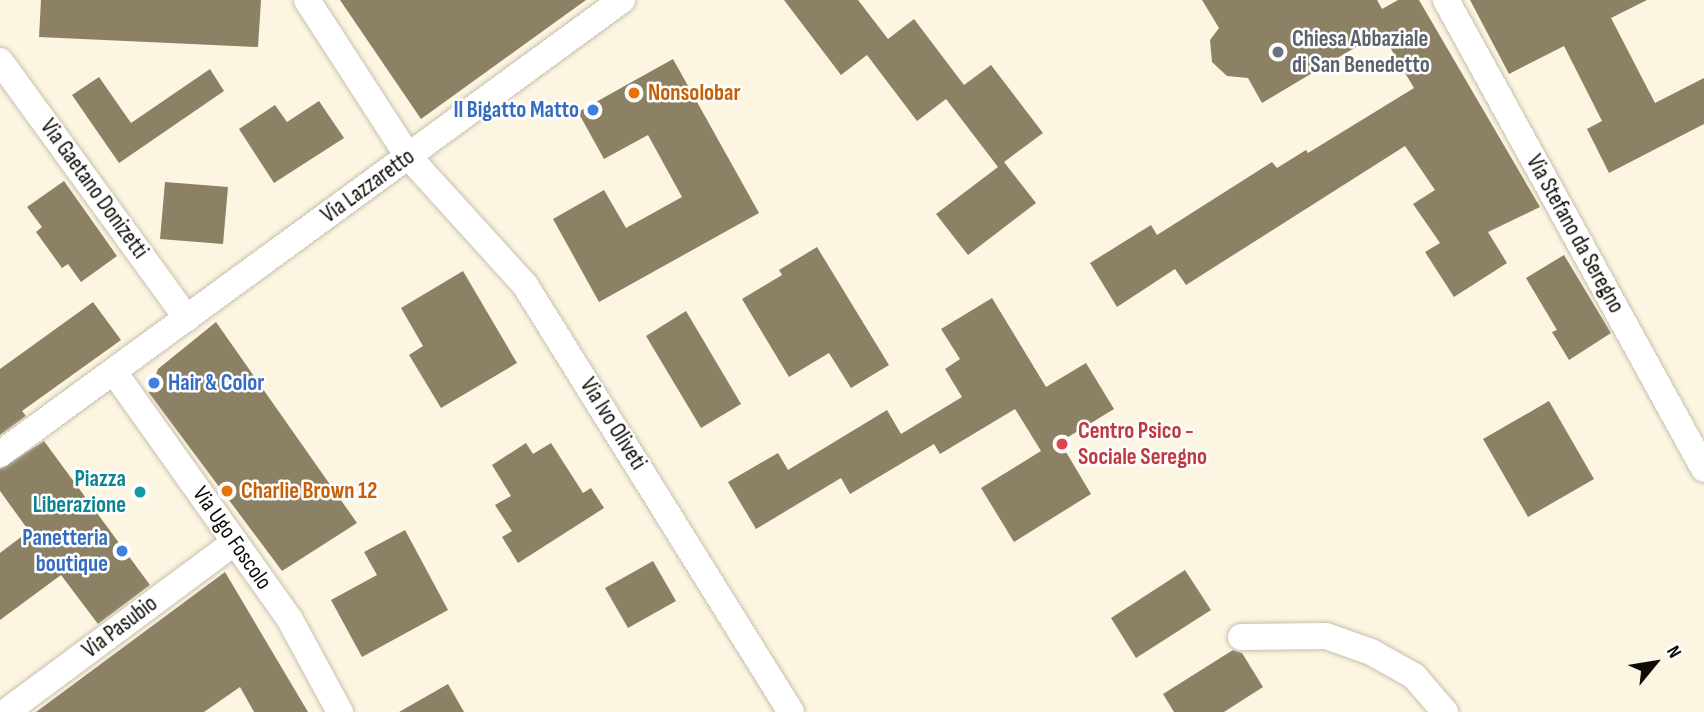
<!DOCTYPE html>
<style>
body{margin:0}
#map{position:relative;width:1704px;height:712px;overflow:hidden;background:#fcf5e1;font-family:"Sofia Sans Condensed",sans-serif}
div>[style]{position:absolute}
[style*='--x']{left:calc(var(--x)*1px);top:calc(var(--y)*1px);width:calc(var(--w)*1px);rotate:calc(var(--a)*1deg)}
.building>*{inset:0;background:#8c8165}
.roads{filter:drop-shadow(0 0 2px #c7c0ad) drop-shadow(0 0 2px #c7c0ad)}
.street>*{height:26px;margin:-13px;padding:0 13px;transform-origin:13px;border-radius:13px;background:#fff}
.dots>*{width:19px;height:19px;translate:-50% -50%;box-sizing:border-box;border:4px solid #fff;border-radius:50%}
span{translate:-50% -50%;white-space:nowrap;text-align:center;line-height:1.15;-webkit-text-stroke:5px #fff;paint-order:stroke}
.worship-label{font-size:23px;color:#5b616d;font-weight:700}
.left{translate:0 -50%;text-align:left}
.food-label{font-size:23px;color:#c56008;font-weight:700}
.shop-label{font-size:23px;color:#366cbe;font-weight:700}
.right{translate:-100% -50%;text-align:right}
.street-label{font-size:23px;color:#0e0c06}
.health-label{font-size:23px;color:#be3a42;font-weight:700}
.culture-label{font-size:23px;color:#0d838f;font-weight:700}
.north{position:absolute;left:1620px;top:628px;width:70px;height:70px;-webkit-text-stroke:5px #fff;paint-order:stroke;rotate:60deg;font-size:19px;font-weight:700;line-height:28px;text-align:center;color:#0e0c06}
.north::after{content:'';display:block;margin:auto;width:24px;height:32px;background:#0e0c06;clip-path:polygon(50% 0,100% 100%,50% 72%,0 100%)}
</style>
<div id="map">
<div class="building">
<i style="clip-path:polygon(41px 0,261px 0,258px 47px,39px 37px)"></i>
<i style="clip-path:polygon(340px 0,586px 0,421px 119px)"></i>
<i style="clip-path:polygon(784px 0,858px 0,888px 39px,914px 19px,964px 85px,991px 65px,1043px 133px,1004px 162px,1036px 203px,968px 255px,936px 214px,998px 167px,946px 99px,917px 121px,867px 55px,841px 75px)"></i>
<i style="clip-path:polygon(1202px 0,1377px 0,1382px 9px,1398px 0,1419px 0,1540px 207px,1488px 232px,1507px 263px,1454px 297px,1425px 252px,1440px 243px,1413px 204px,1435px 190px,1405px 146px,1186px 285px,1175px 269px,1117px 307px,1090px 263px,1151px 225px,1157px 235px,1272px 162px,1277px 168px,1306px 150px,1308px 153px,1414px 88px,1381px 32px,1262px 103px,1248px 78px,1227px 76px,1212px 62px,1210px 40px,1219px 28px)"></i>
<i style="clip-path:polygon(1470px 0,1647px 0,1611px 18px,1655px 103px,1704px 78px,1704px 124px,1609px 173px,1587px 129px,1602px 121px,1564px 46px,1509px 74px)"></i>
<i style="clip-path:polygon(673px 59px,759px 213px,599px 302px,553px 219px,604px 190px,626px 228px,682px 197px,648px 135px,604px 159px,578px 112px)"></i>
<i style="clip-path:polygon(210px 69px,224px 91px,119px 163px,72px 95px,99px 77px,131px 123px)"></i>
<i style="clip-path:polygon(319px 101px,344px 138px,274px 183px,239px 129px,275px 105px,287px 122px)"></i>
<i style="clip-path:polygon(64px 181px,117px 256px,81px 282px,68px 264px,62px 268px,36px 232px,42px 227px,27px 207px)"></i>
<i style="clip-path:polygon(165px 182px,228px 187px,223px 244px,160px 239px)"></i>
<i style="clip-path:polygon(817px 247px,889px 365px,851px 388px,829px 353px,789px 377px,742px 299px,782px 275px,779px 270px)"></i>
<i style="clip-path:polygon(1564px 255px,1611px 333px,1569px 360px,1552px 332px,1557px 330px,1526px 278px)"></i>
<i style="clip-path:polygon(463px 271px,517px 363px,441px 408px,409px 355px,423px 346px,401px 308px)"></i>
<i style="clip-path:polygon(992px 298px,1046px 387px,1086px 363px,1114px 409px,1060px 442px,1091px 494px,1014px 542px,981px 488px,1041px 451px,1015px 409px,940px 454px,934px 444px,850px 494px,841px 478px,756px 529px,728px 482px,778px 453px,788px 470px,887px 410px,901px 434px,962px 397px,945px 369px,960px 359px,941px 329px)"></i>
<i style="clip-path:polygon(93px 302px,121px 340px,22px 411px,26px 416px,0 435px,0 369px)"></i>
<i style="clip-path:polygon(686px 311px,741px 404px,701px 428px,646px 336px)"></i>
<i style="clip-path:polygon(216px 322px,357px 523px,282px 571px,149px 393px,158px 369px)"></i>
<i style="clip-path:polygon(1549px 401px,1594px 479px,1528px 517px,1483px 439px)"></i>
<i style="clip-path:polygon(44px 441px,150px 585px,98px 624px,61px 575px,0 620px,0 553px,29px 531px,0 491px,0 469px)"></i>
<i style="clip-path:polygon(526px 443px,533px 454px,551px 443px,583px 493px,591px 488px,604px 508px,518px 563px,502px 537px,512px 531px,495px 505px,511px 496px,492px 465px)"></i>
<i style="clip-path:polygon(405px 530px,448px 610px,362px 657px,331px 600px,377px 575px,364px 552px)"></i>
<i style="clip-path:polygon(653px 561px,676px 601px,628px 628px,605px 588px)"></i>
<i style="clip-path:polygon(1185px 570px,1211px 610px,1136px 658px,1111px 618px)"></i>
<i style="clip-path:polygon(225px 572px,308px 712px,254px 712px,240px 687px,204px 712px,36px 712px)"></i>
<i style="clip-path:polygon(1233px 650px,1242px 653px,1263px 687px,1224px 712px,1174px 712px,1163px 694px)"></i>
<i style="clip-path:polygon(448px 684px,464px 712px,399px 712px)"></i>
</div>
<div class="roads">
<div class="street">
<i style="--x:307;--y:0;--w:186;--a:57.1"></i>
<i style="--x:408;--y:156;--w:174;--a:47.8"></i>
<i style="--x:525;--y:285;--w:503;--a:58.08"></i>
<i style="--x:1446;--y:0;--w:535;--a:61.18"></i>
<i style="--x:0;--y:61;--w:318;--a:54"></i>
<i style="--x:114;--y:372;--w:304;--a:54.6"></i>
<i style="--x:290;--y:620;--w:105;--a:61.5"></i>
<i style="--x:0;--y:454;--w:770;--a:-36.13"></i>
<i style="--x:1241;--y:637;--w:85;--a:-0.7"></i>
<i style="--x:1326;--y:636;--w:48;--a:19.6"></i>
<i style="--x:1371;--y:652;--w:49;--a:29.2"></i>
<i style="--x:1414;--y:676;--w:48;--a:49.3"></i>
<i style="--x:6;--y:712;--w:285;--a:-36.6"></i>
</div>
</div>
<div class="dots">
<i style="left:1278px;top:52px;background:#6b7280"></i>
<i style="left:634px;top:93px;background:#e8710a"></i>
<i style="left:593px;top:110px;background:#3f7fe0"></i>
<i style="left:154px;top:383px;background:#3f7fe0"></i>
<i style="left:1062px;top:444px;background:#e0444e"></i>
<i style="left:227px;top:491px;background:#e8710a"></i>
<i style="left:140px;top:492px;background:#0f9aa8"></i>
<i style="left:122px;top:551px;background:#3f7fe0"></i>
</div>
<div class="worship-label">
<span class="left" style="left:1292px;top:52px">Chiesa Abbaziale<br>di San Benedetto</span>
</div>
<div class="food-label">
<span class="left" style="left:648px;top:93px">Nonsolobar</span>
<span class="left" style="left:241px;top:491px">Charlie Brown 12</span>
</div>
<div class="shop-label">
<span class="right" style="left:579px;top:110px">Il Bigatto Matto</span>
<span class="left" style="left:168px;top:383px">Hair &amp; Color</span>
<span class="right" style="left:108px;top:551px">Panetteria<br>boutique</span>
</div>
<div class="street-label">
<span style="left:368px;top:186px;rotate:-36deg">Via Lazzaretto</span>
<span style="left:94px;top:189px;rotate:54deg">Via Gaetano Donizetti</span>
<span style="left:1575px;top:234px;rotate:61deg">Via Stefano da Seregno</span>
<span style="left:613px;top:424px;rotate:58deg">Via Ivo Oliveti</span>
<span style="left:232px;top:538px;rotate:55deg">Via Ugo Foscolo</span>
<span style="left:120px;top:627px;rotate:-37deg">Via Pasubio</span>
</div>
<div class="health-label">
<span class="left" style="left:1078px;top:444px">Centro Psico -<br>Sociale Seregno</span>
</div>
<div class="culture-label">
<span class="right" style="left:126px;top:492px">Piazza<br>Liberazione</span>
</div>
<div class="north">N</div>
</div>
